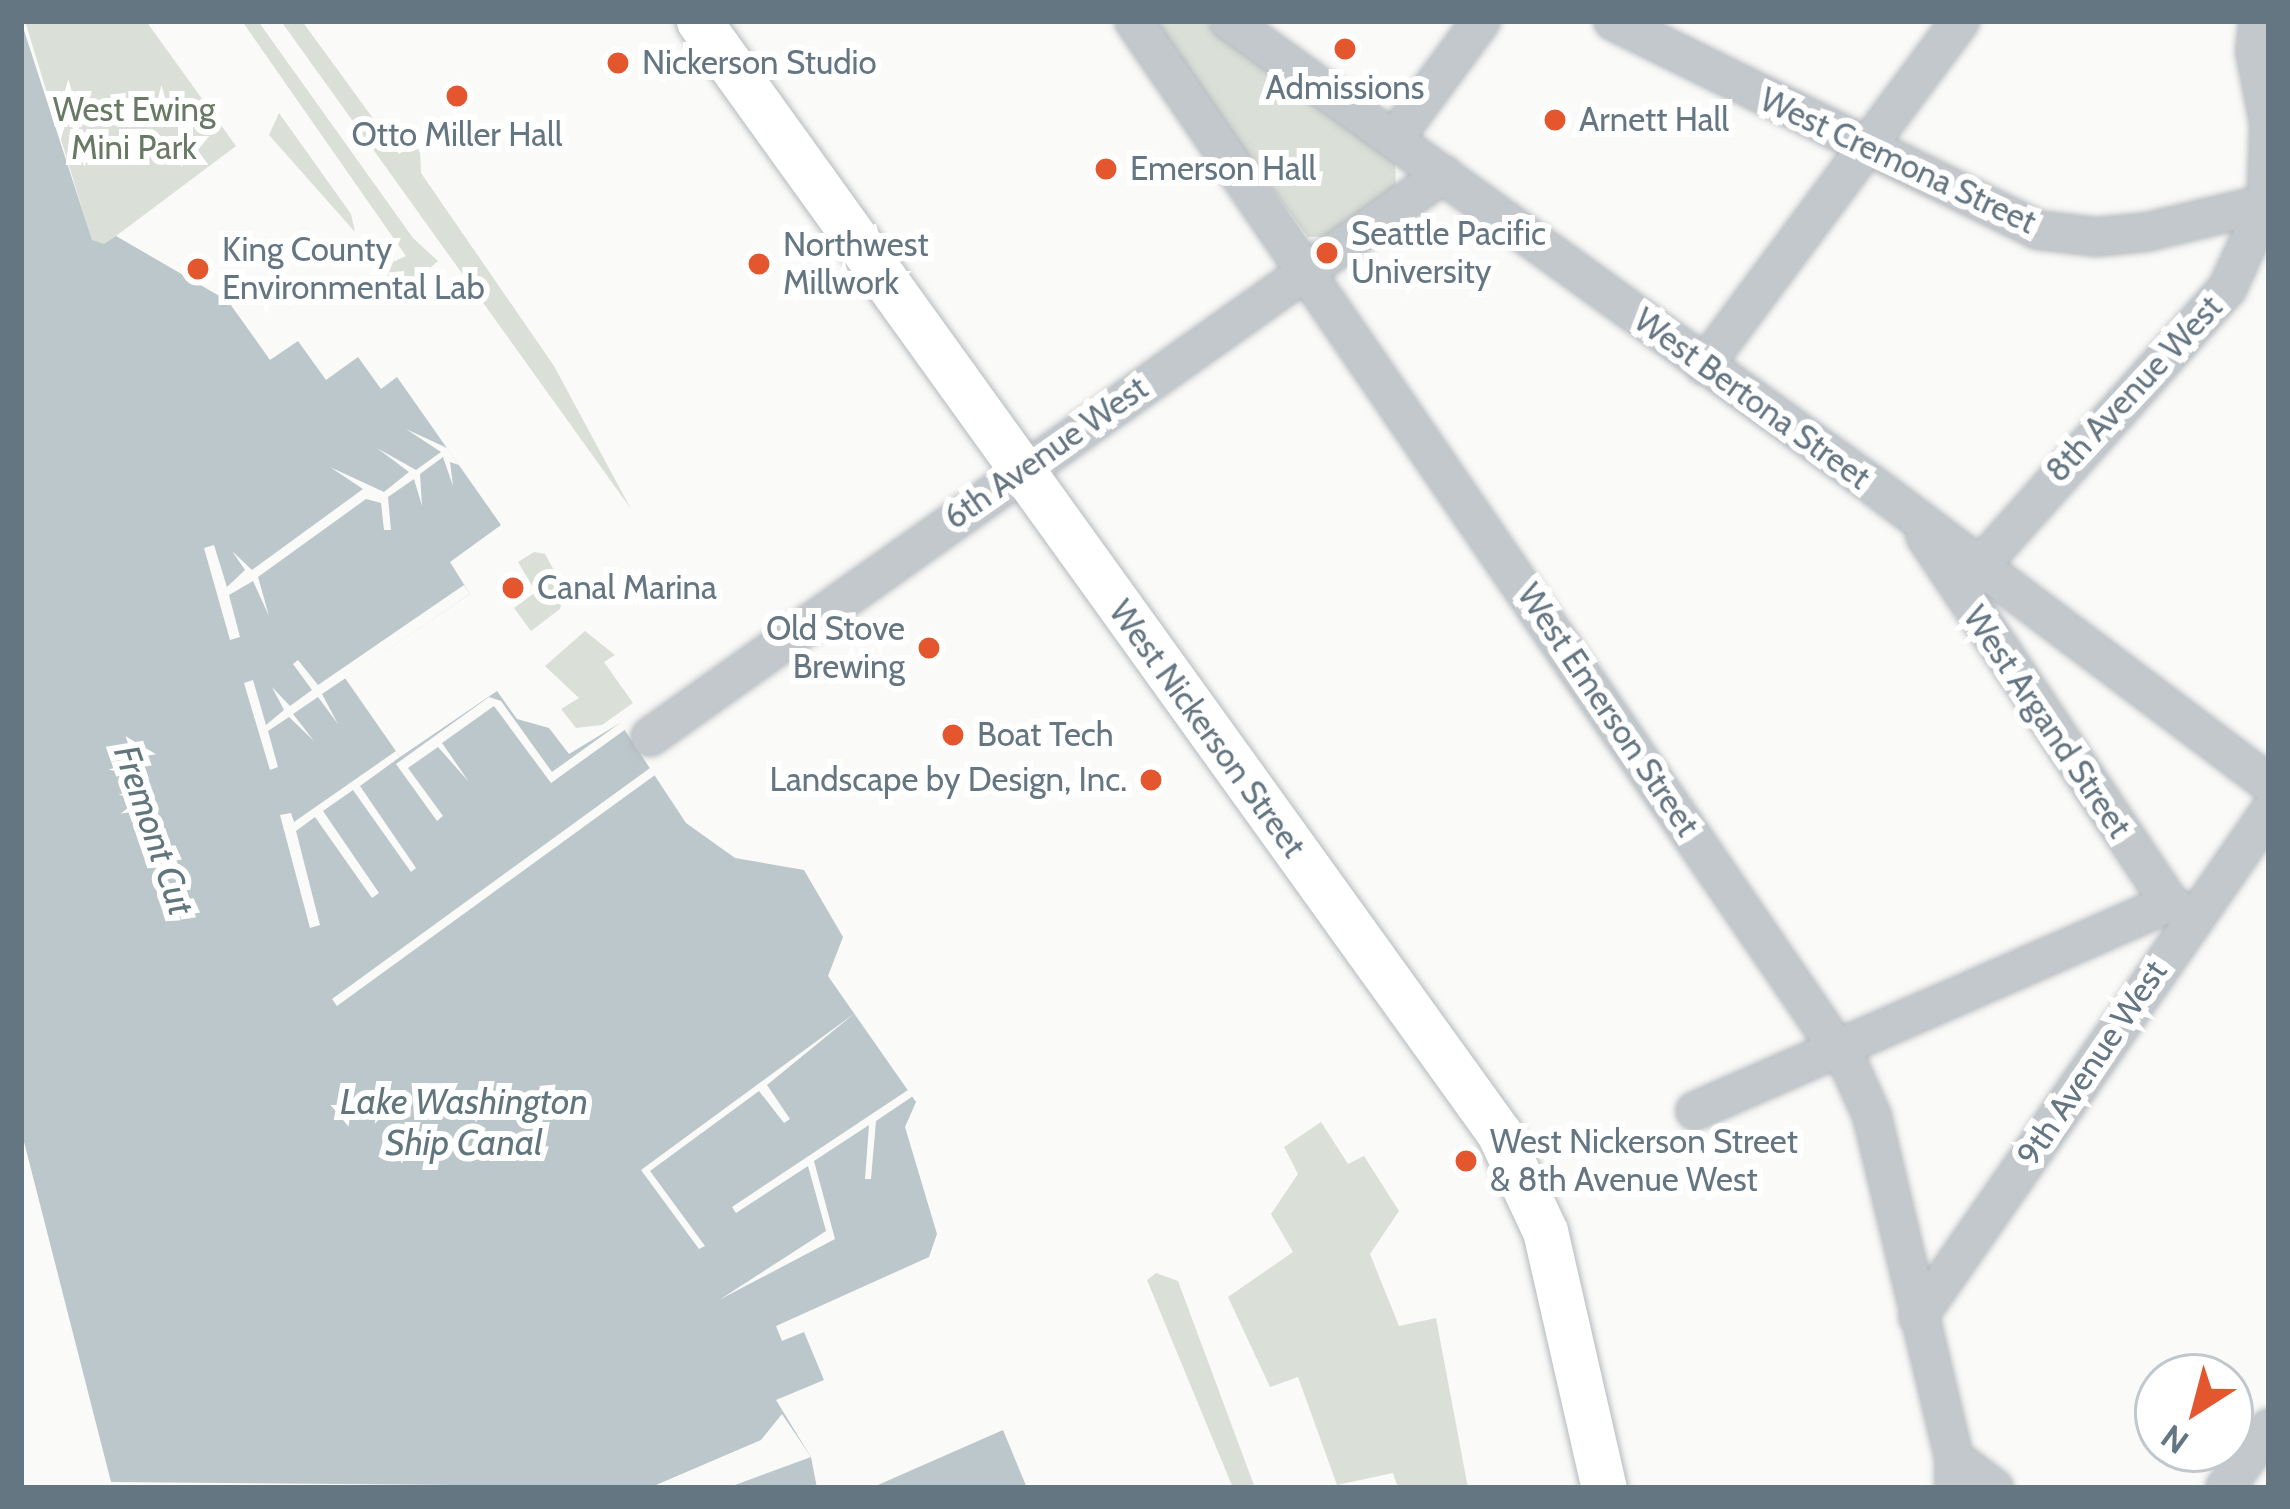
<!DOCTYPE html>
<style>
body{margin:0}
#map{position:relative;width:2290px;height:1509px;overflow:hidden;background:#fafaf8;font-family:Cabin,sans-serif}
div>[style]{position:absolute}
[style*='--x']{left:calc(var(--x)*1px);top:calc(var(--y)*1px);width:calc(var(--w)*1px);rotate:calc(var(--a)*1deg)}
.green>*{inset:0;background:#dadfd7}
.water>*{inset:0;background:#bbc7cb}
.pier>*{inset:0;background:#fafaf8}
.roads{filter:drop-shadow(0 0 3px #b5babe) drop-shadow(0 0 3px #b5babe)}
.minor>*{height:36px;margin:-18px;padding:0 18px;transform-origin:18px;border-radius:18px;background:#c3c8cc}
.major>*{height:45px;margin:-22.5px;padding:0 22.5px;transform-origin:22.5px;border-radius:22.5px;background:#fff}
.dots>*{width:33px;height:33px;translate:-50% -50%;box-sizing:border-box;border:6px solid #fff;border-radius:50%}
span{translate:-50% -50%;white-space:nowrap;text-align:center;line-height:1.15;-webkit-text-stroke:12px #fff;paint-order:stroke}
.poi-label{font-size:33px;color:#657683}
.left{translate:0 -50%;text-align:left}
.right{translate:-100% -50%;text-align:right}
.park-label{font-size:33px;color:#687a64}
.street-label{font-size:33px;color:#657683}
.water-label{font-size:36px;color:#60757c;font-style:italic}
.frame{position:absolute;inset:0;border:24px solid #657683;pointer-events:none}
.north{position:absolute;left:2134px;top:1353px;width:120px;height:120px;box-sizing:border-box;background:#fff;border:3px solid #c1c8cd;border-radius:50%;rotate:216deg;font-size:33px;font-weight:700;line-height:48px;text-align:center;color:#657683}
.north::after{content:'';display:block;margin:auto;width:42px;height:54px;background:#e4572e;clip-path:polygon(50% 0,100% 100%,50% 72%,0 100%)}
</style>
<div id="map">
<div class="green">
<i style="clip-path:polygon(25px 21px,146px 21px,236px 146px,104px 245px,92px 241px)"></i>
<i style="clip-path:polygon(242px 21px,258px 21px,413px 238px,438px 261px,400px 294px,383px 289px,393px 262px,406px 256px)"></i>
<i style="clip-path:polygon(281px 21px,302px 21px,399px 154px,413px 145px,420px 151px,421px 173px,554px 366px,631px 509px)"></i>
<i style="clip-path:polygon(1148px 21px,1204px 21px,1395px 159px,1396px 191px,1327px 237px,1308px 237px)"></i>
<i style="clip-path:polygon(279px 113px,351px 214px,355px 232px,269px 135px)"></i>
<i style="clip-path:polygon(534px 552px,545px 554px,565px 590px,560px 609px,531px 631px,514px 608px,536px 592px,518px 562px)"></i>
<i style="clip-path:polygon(585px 631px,615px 655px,604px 662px,633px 703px,602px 725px,576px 728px,561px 709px,579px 698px,545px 666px)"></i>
<i style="clip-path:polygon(1321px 1122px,1348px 1164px,1364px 1156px,1399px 1211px,1370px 1254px,1399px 1326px,1436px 1318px,1468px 1488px,1398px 1488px,1393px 1473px,1337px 1485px,1298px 1377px,1270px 1387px,1228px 1297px,1293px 1252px,1271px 1214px,1298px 1174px,1284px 1147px)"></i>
<i style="clip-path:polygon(1156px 1273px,1178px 1281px,1255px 1488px,1233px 1488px,1147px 1280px)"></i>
</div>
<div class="water">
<i style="clip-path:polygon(21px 21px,92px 240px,104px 244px,116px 236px,228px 301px,270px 360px,298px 341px,326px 380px,358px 357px,381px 389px,397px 377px,501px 525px,450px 562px,470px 594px,345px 678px,400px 757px,497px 691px,517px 719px,549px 728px,569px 754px,620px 723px,686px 823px,735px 858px,804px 870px,843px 937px,828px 976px,916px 1102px,905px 1127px,937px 1234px,929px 1257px,776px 1326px,782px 1341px,804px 1332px,824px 1380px,776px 1400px,811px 1457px,817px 1488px,111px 1482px,21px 1130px)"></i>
<i style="clip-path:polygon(1003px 1430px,1027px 1488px,871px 1488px)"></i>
</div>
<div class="pier">
<i style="clip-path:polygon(406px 429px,447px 448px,459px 465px,450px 462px,453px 486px,443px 457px,420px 474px,422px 506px,414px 479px,388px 497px,391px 530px,384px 530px,381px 503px,366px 499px,258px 577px,269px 616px,253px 581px,229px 595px,240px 637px,230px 640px,204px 548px,214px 545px,227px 587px,245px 570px,232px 551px,252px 570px,363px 489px,330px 467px,384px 492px,409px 472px,377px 448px,416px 470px,441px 452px)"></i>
<i style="clip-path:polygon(464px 585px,470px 594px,322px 694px,338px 724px,318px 697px,293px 714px,314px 741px,289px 717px,268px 731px,278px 767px,270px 770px,244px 683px,253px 680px,266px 725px,284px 710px,272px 687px,290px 706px,312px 690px,293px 664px,298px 660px,318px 685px)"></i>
<i style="clip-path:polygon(489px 697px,501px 701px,552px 772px,620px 723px,626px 729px,551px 783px,494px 706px,442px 743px,469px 782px,438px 747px,408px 768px,443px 816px,437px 821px,396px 764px)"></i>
<i style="clip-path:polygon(396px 751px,400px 757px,360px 786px,416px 868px,411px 872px,353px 790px,323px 811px,379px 893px,372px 898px,315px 817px,296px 831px,320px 925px,310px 928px,280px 815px,291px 813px,294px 822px)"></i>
<i style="clip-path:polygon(650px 768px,655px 775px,337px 1006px,332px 999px)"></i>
<i style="clip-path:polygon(855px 1013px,767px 1085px,790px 1119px,784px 1123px,759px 1091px,650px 1171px,705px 1246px,699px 1249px,641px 1170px)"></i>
<i style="clip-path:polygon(908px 1090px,913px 1096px,876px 1121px,871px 1179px,865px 1179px,869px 1125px,814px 1161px,835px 1239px,719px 1300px,826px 1231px,808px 1166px,736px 1213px,732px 1207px)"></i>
<i style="clip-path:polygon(782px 1414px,811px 1457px,727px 1488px,649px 1488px,761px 1440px)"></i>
</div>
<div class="roads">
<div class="minor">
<i style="--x:1134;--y:21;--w:1268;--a:55.61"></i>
<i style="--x:1850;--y:1067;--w:54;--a:65.8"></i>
<i style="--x:1872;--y:1116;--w:352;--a:76.5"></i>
<i style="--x:1954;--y:1458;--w:30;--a:90"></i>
<i style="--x:1229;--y:21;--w:795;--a:35.79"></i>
<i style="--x:1874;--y:486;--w:495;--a:37"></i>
<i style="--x:1613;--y:21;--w:473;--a:26.2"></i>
<i style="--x:2037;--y:230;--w:60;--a:6.7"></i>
<i style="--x:2097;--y:237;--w:50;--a:-5.7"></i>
<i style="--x:2147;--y:232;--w:125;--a:-13.4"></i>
<i style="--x:2258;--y:21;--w:31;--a:96"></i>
<i style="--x:2255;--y:52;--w:73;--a:79"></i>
<i style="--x:1394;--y:139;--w:147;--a:-53.6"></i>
<i style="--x:1704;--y:366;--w:430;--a:-53.4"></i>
<i style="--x:1925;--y:536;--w:441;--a:56.3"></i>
<i style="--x:2170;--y:903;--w:19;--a:35"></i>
<i style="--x:1979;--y:567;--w:373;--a:-48.3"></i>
<i style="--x:2227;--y:289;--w:94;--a:-65.4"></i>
<i style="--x:2266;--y:204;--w:78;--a:-87.8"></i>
<i style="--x:650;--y:737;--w:973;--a:-35.34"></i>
<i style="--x:1695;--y:1111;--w:519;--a:-23.65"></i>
<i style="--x:1918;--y:1317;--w:615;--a:-55.2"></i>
<i style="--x:1954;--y:1458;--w:50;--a:36.9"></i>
<i style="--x:2225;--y:1488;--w:74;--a:-53.7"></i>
</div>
<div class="major">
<i style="--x:699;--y:21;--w:1370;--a:54.27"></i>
<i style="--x:1499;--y:1133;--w:108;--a:64.9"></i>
<i style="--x:1545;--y:1231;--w:264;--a:77.1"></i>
</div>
</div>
<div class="dots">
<i style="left:1345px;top:49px;background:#e4572e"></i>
<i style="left:618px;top:63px;background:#e4572e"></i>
<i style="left:457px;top:96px;background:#e4572e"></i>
<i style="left:1555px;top:120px;background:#e4572e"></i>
<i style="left:1106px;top:169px;background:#e4572e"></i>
<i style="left:1327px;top:253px;background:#e4572e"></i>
<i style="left:759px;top:264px;background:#e4572e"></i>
<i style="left:198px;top:269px;background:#e4572e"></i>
<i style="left:513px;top:588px;background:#e4572e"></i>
<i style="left:929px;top:648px;background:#e4572e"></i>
<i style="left:953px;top:735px;background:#e4572e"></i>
<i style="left:1151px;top:780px;background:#e4572e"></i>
<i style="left:1466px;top:1161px;background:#e4572e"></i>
</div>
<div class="poi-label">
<span class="left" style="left:642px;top:63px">Nickerson Studio</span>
<span style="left:1345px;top:88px">Admissions</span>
<span class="left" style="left:1579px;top:120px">Arnett Hall</span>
<span style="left:457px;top:135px">Otto Miller Hall</span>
<span class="left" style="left:1130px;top:169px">Emerson Hall</span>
<span class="left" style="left:1351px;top:253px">Seattle Pacific<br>University</span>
<span class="left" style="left:783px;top:264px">Northwest<br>Millwork</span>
<span class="left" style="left:222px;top:269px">King County<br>Environmental Lab</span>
<span class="left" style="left:537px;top:588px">Canal Marina</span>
<span class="right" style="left:905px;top:648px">Old Stove<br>Brewing</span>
<span class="left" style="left:977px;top:735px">Boat Tech</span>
<span class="right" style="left:1127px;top:780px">Landscape by Design, Inc.</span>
<span class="left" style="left:1490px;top:1161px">West Nickerson Street<br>&amp; 8th Avenue West</span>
</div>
<div class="park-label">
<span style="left:134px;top:129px">West Ewing<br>Mini Park</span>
</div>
<div class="street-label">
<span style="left:1898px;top:161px;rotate:25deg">West Cremona Street</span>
<span style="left:2134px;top:389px;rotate:-47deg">8th Avenue West</span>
<span style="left:1752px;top:399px;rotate:36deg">West Bertona Street</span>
<span style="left:1046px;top:453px;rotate:-35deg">6th Avenue West</span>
<span style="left:1608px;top:710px;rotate:56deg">West Emerson Street</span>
<span style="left:2047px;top:722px;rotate:56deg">West Argand Street</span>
<span style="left:1207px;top:729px;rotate:54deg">West Nickerson Street</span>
<span style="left:2092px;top:1063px;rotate:-56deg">9th Avenue West</span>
</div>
<div class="water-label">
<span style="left:154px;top:830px;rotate:71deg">Fremont Cut</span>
<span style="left:464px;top:1122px">Lake Washington<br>Ship Canal</span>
</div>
<div class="frame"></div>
<div class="north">N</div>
</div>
